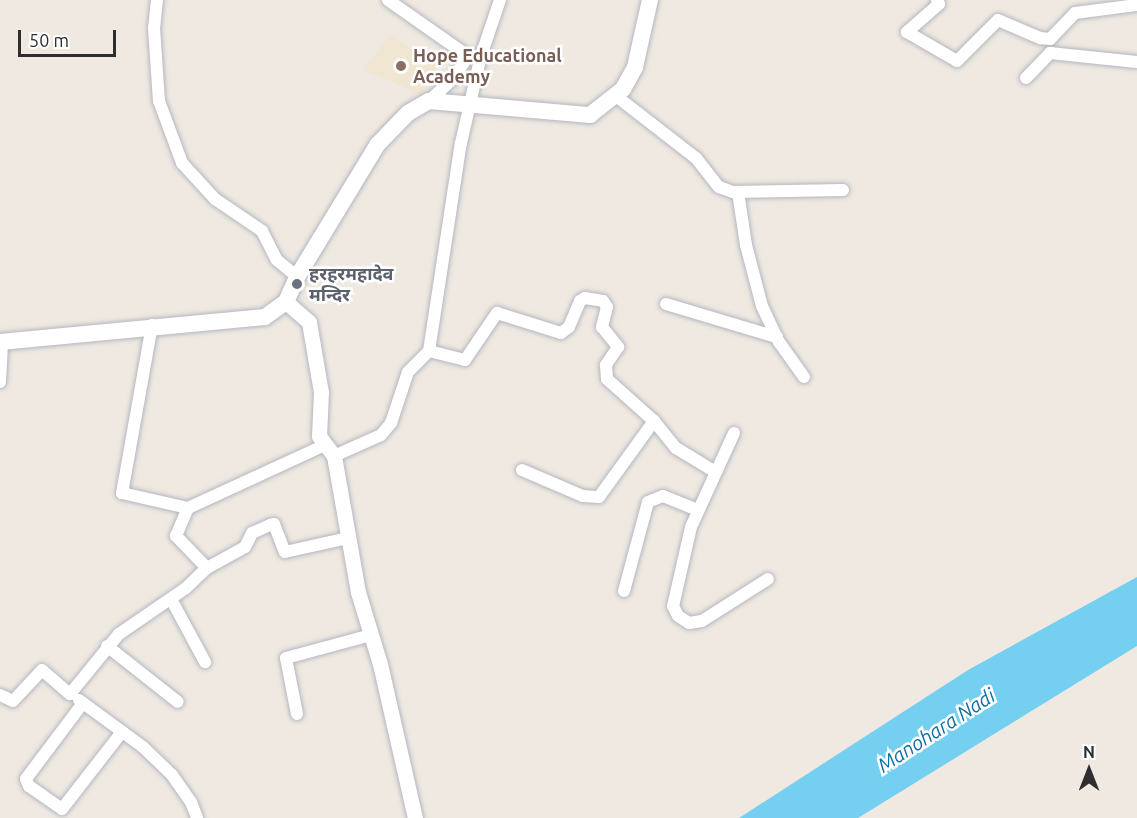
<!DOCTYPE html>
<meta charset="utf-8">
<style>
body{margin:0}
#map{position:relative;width:1137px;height:818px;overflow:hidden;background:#efe9e1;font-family:Ubuntu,"Noto Sans Devanagari",sans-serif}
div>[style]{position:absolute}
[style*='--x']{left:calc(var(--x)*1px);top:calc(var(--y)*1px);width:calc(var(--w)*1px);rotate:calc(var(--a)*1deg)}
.education>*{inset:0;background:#f0e6d1}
.water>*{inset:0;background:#75cff0}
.roads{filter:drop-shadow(0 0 2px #b4b7c1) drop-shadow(0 0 2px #b4b7c1)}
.minor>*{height:12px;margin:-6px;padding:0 6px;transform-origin:6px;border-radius:6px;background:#fff}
.tertiary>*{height:15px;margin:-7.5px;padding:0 7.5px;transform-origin:7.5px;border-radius:7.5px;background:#fff}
.secondary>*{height:16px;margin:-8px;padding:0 8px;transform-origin:8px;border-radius:8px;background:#fff}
.dots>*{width:16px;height:16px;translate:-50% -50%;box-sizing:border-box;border:3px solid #fff;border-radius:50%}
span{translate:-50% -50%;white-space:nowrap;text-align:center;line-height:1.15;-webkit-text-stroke:5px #fff;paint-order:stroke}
.education-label{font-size:18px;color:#785e54;font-weight:700}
.left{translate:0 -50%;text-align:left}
.worship-label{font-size:18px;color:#5b616d;font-weight:700}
.water-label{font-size:20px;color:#0d6fa3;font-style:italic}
.north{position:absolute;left:1059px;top:740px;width:60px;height:60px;-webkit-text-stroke:4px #fff;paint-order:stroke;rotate:0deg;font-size:16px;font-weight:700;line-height:24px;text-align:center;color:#2e2e2e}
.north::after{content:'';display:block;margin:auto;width:21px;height:27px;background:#2e2e2e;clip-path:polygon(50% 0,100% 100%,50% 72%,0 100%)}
.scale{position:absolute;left:18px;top:30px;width:98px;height:27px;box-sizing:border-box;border:3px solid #2e2e2e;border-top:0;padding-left:8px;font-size:18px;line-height:21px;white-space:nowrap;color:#2e2e2e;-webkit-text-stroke:4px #fff;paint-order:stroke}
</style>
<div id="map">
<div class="education">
<i style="clip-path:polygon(390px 35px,434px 62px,437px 75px,422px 94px,363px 70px)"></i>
</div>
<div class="water">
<i style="clip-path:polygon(1137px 577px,1137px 646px,858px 818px,739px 818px,968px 670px)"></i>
</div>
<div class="roads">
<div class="minor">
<i style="--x:157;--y:0;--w:28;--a:96"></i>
<i style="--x:154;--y:28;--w:73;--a:86.1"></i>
<i style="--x:159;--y:101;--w:66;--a:69.6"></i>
<i style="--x:182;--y:163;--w:49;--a:47.5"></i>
<i style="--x:215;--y:199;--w:57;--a:34.2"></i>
<i style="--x:262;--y:231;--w:33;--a:63"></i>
<i style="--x:277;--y:260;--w:26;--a:40"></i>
<i style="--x:388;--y:0;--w:98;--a:35"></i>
<i style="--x:937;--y:0;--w:4;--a:63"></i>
<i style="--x:939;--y:4;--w:43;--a:138.8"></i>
<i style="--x:907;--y:32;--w:58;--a:30.1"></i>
<i style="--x:957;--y:61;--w:58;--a:-45"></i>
<i style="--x:998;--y:20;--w:46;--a:23.2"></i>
<i style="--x:1040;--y:38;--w:10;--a:6"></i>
<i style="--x:1050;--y:39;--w:36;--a:-46"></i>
<i style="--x:1075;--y:13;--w:63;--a:-7.4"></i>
<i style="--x:1026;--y:78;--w:35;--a:-46"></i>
<i style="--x:1050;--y:53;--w:87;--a:5.9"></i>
<i style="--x:616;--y:96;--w:101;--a:37.8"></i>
<i style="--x:696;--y:158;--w:37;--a:52"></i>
<i style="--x:719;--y:187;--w:15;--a:20"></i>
<i style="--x:733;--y:192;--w:110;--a:-1"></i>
<i style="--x:429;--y:101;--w:34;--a:-43"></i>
<i style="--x:454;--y:78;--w:26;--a:-58"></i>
<i style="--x:468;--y:56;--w:13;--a:0"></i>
<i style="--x:481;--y:56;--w:59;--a:-71.3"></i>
<i style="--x:738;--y:192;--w:54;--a:81.4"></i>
<i style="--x:746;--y:245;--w:63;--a:75.3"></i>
<i style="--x:762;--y:306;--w:40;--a:65"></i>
<i style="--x:779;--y:342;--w:43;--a:54.5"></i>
<i style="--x:666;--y:304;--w:116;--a:16.6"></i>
<i style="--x:152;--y:325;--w:171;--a:100.1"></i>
<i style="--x:122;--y:493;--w:68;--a:12.8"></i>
<i style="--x:188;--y:508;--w:151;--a:-24.7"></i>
<i style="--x:429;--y:351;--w:37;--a:14"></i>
<i style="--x:465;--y:360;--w:57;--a:-55.8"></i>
<i style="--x:497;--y:313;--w:67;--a:17.4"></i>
<i style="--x:561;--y:333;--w:10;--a:-37"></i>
<i style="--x:569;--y:327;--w:28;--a:-67"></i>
<i style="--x:580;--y:301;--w:6;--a:-31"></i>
<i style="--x:585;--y:298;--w:18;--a:9"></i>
<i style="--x:603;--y:301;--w:7;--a:56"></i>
<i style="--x:607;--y:307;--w:21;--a:104"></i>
<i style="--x:602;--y:327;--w:26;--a:51"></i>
<i style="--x:618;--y:347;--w:22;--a:124"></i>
<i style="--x:606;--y:365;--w:14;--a:86"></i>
<i style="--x:607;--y:379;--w:63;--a:41.8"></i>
<i style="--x:654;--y:421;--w:35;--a:51"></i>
<i style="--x:676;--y:448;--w:44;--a:31.2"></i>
<i style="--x:0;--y:382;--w:40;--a:-87.1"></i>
<i style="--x:734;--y:433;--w:103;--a:114.6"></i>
<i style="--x:691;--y:527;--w:81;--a:102.8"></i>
<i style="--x:673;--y:606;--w:11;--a:63"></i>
<i style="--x:678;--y:616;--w:13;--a:32"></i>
<i style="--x:689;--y:623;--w:13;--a:-9"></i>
<i style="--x:702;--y:621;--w:78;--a:-32.5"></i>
<i style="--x:334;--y:456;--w:51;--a:-24.1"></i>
<i style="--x:381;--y:435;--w:16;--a:-50"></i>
<i style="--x:391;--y:423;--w:54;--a:-71.6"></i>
<i style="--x:408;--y:372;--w:30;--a:-45"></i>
<i style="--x:429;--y:351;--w:210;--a:-81.3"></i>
<i style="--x:461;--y:143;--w:89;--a:-77.1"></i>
<i style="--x:522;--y:470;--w:66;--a:23.1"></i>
<i style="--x:583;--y:496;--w:16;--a:4"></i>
<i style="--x:599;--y:497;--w:94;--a:-54.1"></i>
<i style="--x:207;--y:568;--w:43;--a:-28.9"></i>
<i style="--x:245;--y:547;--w:16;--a:-63"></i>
<i style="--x:252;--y:533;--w:20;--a:-24"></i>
<i style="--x:270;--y:525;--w:4;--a:-14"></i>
<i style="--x:274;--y:524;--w:30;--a:69"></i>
<i style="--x:285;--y:552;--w:65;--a:-12.5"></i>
<i style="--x:624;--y:591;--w:92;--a:-74.9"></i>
<i style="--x:648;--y:502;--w:16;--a:-22"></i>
<i style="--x:663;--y:496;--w:37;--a:22"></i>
<i style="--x:171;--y:599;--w:72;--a:61.6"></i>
<i style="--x:107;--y:646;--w:90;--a:38.3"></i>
<i style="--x:0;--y:695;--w:14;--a:25"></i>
<i style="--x:13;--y:701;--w:42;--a:-46.9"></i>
<i style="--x:42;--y:670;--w:37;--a:41"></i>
<i style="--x:70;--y:694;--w:77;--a:-50.8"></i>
<i style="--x:119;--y:634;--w:81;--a:-34.5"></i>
<i style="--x:186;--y:588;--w:29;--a:-44"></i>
<i style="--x:207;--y:568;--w:45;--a:-134.1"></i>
<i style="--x:176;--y:536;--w:30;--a:-67"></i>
<i style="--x:79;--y:700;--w:79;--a:36.3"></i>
<i style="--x:143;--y:747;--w:40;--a:44"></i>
<i style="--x:172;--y:775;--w:33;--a:55"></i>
<i style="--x:191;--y:802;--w:17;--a:69"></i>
<i style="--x:83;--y:703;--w:95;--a:126.9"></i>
<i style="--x:26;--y:779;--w:8;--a:67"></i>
<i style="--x:29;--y:786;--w:40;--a:34.9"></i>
<i style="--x:62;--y:809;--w:98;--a:-52.1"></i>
<i style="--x:297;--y:714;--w:57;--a:-101.1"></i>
<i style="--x:286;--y:658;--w:88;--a:-15.1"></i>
</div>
<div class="tertiary">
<i style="--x:286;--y:302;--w:30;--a:41"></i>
<i style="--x:309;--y:322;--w:71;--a:80.3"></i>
<i style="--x:321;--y:392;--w:44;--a:92.6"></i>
<i style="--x:319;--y:436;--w:25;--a:53"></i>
<i style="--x:334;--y:456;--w:138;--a:80"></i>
<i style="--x:358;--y:592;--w:75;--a:73"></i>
<i style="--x:380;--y:664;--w:158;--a:77.2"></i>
</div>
<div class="secondary">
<i style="--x:0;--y:342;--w:266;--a:-5.4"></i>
<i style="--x:265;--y:317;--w:26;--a:-36"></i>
<i style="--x:286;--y:302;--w:27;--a:-66"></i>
<i style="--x:297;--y:277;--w:156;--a:-58.7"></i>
<i style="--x:378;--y:144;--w:43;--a:-45.9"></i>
<i style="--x:408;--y:113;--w:24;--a:-30"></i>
<i style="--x:429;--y:101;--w:162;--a:5"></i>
<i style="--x:590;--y:115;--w:42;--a:-38.2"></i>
<i style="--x:623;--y:89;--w:25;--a:-61"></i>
<i style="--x:635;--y:67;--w:69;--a:-77.4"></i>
</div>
</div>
<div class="dots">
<i style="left:401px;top:66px;background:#8d6e63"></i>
<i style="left:297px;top:284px;background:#6b7280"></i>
</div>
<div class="education-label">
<span class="left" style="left:413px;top:66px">Hope Educational<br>Academy</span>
</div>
<div class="worship-label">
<span class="left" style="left:309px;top:284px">हरहरमहादेव<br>मन्दिर</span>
</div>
<div class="water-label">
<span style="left:936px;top:730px;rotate:-33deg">Manohara Nadi</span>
</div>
<div class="north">N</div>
<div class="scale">50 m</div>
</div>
